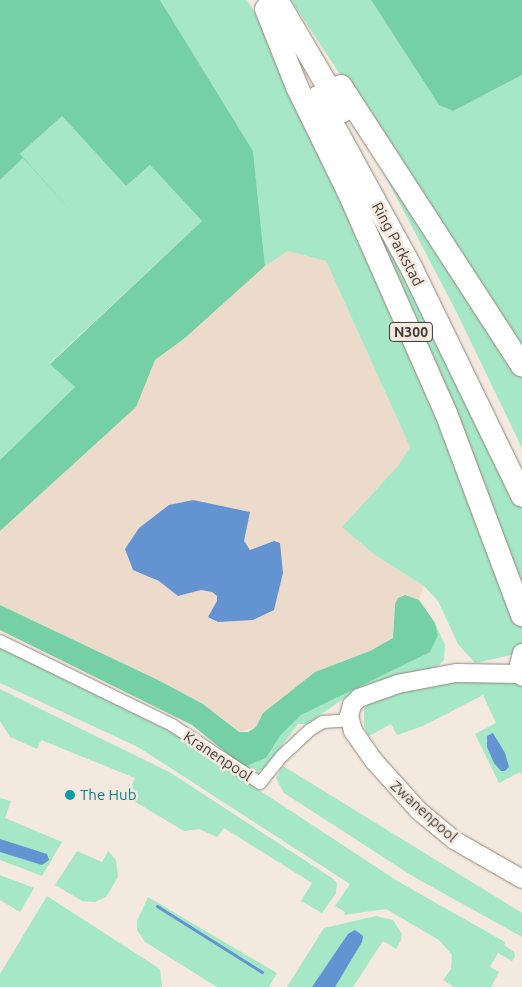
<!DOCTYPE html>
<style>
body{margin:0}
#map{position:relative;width:522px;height:987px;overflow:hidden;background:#f4e9de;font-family:Ubuntu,sans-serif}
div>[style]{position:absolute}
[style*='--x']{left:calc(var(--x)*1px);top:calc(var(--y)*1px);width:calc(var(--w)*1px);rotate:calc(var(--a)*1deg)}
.built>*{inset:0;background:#ecdbcb}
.green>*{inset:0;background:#a5e7c6}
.forest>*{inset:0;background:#75d0a6}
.water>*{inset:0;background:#6493d2}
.stream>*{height:3px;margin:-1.5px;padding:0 1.5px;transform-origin:1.5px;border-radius:1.5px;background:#6493d2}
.roads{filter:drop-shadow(0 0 1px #90867c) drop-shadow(0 0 1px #90867c)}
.street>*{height:12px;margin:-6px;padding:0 6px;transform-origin:6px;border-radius:6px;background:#fff}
.secondary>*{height:18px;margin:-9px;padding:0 9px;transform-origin:9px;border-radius:9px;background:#fff}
.highway>*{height:22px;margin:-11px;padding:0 11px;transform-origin:11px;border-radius:11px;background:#fff}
.dots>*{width:14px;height:14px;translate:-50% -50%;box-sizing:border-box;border:2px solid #f4e9de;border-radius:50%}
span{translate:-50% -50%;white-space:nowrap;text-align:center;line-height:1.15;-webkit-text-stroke:5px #f4e9de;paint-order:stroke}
.shield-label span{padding:1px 4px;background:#f4e9de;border:1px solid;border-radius:4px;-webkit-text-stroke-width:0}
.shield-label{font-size:14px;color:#3f3a36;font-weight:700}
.street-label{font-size:15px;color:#3f3a36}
.culture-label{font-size:15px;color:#0d838f}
.left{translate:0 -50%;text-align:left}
</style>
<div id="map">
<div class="built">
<i style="clip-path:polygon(288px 251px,326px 261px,410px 447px,398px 466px,375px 555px,424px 586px,419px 600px,405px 595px,394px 610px,393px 638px,370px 651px,315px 672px,263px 713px,256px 727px,239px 732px,203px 704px,158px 680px,0 605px,0 531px,155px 360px,185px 338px,265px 266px)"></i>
</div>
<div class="green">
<i style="clip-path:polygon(160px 0,247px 0,300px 87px,443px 345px,522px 508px,522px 644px,511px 655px,475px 663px,458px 644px,438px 601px,424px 586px,375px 555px,342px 527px,398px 466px,410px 447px,326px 261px,288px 251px,265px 266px,253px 151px)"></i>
<i style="clip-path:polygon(291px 0,371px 0,439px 105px,453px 111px,522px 75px,522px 448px,455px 309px,378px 162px,349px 88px)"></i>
<i style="clip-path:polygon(62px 116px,126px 186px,150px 165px,202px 221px,50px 363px,75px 387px,0 460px,0 180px,23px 158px,20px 154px)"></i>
<i style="clip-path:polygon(435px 623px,445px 645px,444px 660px,438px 666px,361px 690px,343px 699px,307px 724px,298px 724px,265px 769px,256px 772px,244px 767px,266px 758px,280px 736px,301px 715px,438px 635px)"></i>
<i style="clip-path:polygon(0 648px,169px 731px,399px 882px,505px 942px,504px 945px,514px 952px,515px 957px,512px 961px,498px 953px,490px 967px,499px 972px,491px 987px,454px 987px,443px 980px,451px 969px,452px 955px,439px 940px,386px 909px,344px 915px,345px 912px,335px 906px,350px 884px,138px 747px,0 683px)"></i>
<i style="clip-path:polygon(evenodd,507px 678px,522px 686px,522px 775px,520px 772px,499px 783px,475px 734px,496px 723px,483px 695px,423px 726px,397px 735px,391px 724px,369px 736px,364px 726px,364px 709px,371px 700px,385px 693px,449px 680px,507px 678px,495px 735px,509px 767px,501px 771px,486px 740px,495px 735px)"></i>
<i style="clip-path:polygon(0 689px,171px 773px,332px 878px,337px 883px,336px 893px,322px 913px,301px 901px,312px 883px,224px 828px,217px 837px,199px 829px,184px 831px,127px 797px,135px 778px,41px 740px,37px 749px,10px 737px,0 721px)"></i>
<i style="clip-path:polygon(283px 766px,522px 913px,522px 937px,414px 877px,284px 793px,276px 778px)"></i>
<i style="clip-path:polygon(0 798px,11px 801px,5px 818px,62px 842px,42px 876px,0 860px)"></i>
<i style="clip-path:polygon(77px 851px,102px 862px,108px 851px,116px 860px,118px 877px,106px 897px,95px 902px,82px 901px,55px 885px)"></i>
<i style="clip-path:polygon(0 875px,34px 888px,20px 912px,0 900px)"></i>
<i style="clip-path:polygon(47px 896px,160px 969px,162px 987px,0 987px,0 974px)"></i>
<i style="clip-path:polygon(148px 897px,277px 973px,269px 987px,217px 987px,145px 942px,137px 930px,137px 921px)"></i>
<i style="clip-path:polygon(376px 916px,393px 920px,402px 934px,401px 940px,396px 949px,383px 941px,353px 987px,287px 987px,324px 928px)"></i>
</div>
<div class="forest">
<i style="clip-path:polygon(0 0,160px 0,253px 151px,265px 266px,185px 338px,155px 360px,136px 407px,0 531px,0 460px,75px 387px,50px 364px,202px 221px,150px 165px,126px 186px,62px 116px,20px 154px,74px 214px,23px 158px,0 180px)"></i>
<i style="clip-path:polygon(371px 0,522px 0,522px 75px,453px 111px,439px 105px)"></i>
<i style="clip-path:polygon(405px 595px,419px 600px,435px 623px,438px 635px,430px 652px,301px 715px,280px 736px,266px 758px,244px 767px,192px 725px,0 630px,0 605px,158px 680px,203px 704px,239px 732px,248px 732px,256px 727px,263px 713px,315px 672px,370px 651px,393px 638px,395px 604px,398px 598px)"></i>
</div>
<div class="water">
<i style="clip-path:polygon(193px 500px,250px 512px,244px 541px,250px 550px,274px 541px,280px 543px,283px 573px,274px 610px,253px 620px,218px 622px,208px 617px,217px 601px,217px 596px,212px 592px,201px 590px,178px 596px,159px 581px,133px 570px,125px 549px,139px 528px,169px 505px)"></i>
<i style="clip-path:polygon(493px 733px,505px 753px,509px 767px,505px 771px,501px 771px,494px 763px,487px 747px,487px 736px)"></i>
<i style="clip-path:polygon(0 839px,47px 854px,49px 860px,42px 865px,0 852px)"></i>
<i style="clip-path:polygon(355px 930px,363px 936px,362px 942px,335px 987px,312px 987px,348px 934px)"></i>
</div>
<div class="stream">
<i style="--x:157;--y:906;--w:124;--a:32.2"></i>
</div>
<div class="roads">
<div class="street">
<i style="--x:0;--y:641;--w:191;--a:26"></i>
<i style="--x:172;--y:725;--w:105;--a:33.4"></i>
<i style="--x:260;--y:783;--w:36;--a:-51"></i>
<i style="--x:283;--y:755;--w:37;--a:-43"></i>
<i style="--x:310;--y:730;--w:15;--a:-32"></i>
<i style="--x:323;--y:722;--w:26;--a:-4"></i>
</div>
<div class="secondary">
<i style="--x:522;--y:653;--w:12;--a:104"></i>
<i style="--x:519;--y:665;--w:12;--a:76"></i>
<i style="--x:520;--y:674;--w:64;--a:-179.1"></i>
<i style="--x:456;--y:673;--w:59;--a:169.3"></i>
<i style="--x:398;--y:684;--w:41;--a:160.3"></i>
<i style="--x:359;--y:698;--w:10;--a:135"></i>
<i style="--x:352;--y:705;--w:11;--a:105"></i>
<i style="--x:349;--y:716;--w:16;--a:75"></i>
<i style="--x:353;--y:731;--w:37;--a:55"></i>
<i style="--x:374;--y:761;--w:67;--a:48"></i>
<i style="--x:419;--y:811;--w:45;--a:39.6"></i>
<i style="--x:454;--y:840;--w:78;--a:29.8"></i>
</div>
<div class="highway">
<i style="--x:277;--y:0;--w:129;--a:59.6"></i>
<i style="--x:266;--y:9;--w:84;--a:68.3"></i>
<i style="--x:297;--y:87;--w:116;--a:63.9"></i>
<i style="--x:348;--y:191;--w:243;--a:66.2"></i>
<i style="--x:446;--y:413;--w:216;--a:69.4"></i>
<i style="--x:341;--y:86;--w:333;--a:57.1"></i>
<i style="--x:318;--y:97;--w:196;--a:61.3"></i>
<i style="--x:412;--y:269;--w:252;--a:64.1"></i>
</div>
</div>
<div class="dots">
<i style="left:70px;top:795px;background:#0f9aa8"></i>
</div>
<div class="shield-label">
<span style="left:411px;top:332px">N300</span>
</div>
<div class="street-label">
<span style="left:398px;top:244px;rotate:62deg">Ring Parkstad</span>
<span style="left:218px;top:756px;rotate:33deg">Kranenpool</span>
<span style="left:424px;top:811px;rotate:42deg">Zwanenpool</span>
</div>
<div class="culture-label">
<span class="left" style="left:80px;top:795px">The Hub</span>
</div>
</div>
